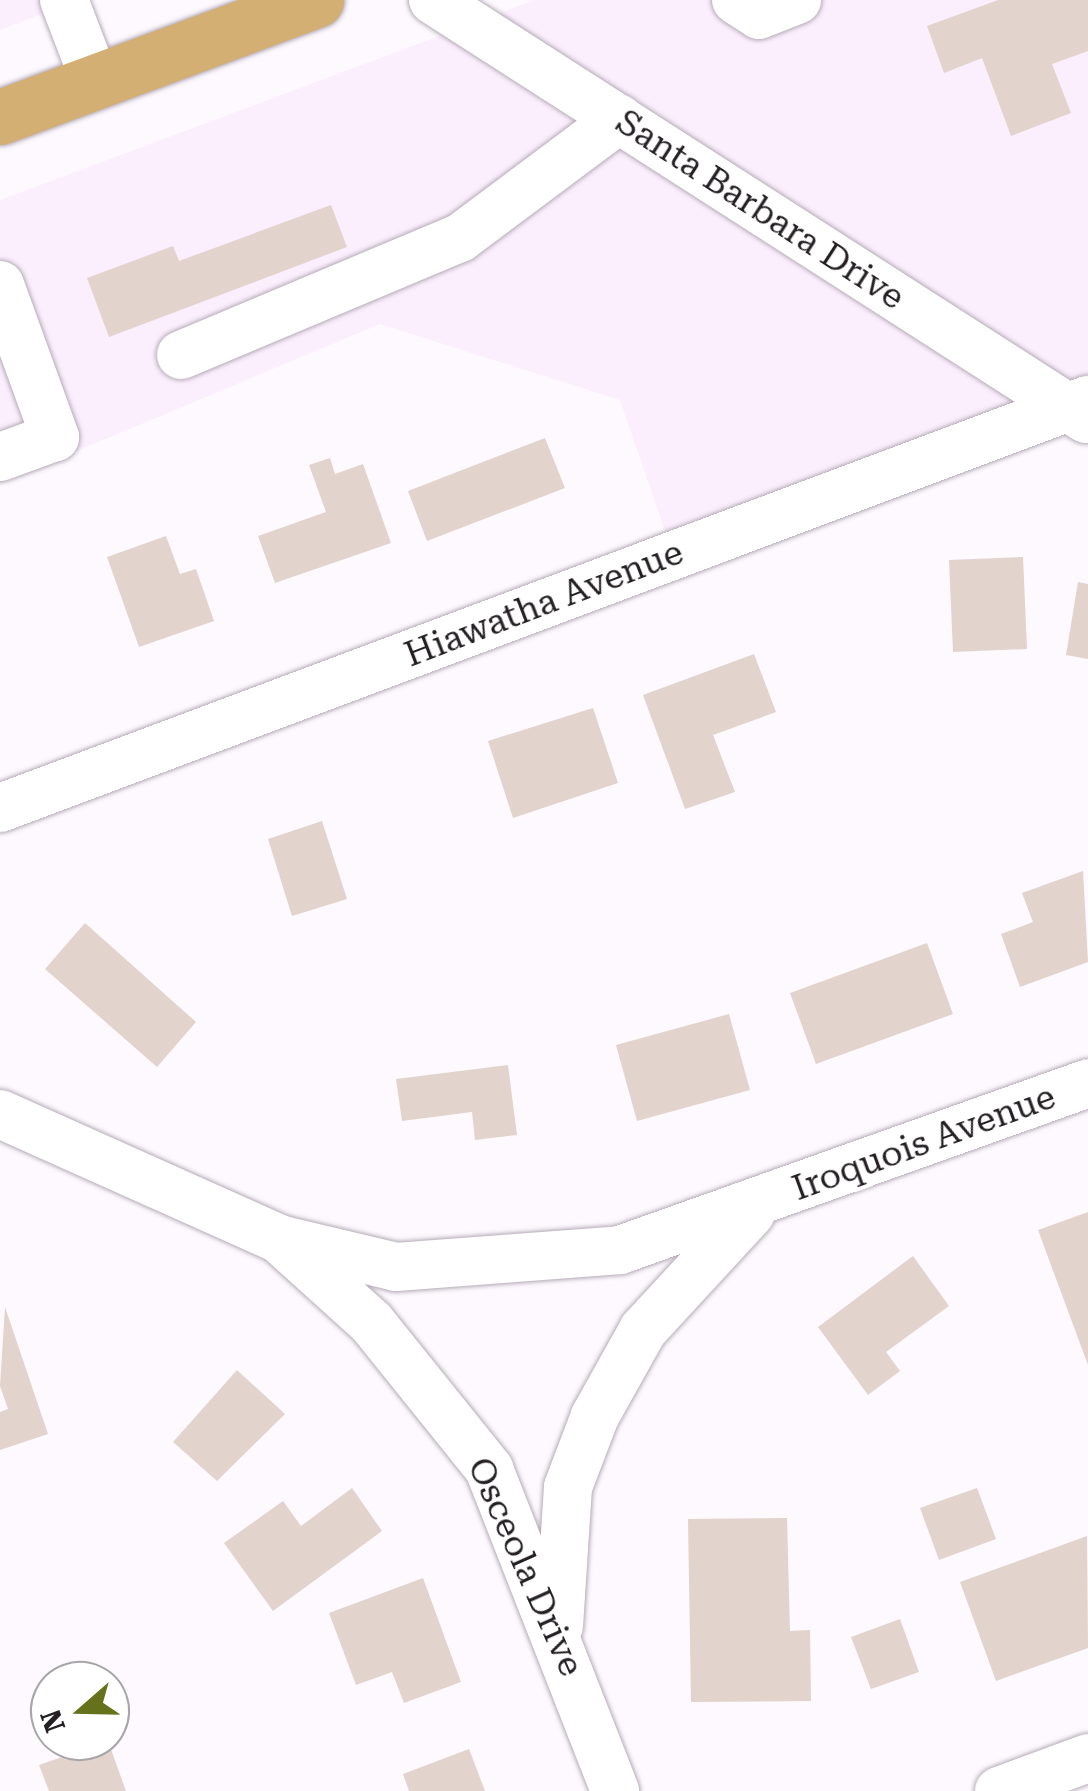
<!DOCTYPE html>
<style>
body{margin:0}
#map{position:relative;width:1088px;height:1791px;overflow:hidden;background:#fdf9fe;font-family:"Roboto Serif",serif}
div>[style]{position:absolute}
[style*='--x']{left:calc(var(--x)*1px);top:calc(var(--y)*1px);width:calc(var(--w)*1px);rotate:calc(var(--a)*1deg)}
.built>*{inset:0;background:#fbeefd}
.building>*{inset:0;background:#e2d3cc}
.roads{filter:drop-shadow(0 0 2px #b5abb7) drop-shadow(0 0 2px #b5abb7)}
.minor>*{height:48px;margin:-24px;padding:0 24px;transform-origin:24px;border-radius:24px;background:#fff}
.major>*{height:55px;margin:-27.5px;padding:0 27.5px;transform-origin:27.5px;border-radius:27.5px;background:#d3af73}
span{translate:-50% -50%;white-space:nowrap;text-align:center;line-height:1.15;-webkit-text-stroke:8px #fff;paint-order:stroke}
.street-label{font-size:35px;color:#231f23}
.north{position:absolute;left:30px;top:1661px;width:100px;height:100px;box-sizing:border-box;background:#fff;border:2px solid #a7a5a7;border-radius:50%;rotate:250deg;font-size:28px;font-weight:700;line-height:40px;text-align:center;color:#231f23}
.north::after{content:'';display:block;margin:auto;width:35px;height:45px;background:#65711b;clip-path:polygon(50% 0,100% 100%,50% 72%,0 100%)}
</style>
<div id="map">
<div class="built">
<i style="clip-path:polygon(0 0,79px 0,0 30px)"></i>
<i style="clip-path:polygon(534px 0,1088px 0,1088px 377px,1072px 382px,498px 14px)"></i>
<i style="clip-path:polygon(442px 35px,1015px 403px,666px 534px,620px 400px,380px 324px,0 483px,0 200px)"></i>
</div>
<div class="building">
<i style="clip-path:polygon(998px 0,1088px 0,1088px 51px,1052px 64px,1071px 113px,1011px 136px,982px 58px,944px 73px,927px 26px)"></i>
<i style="clip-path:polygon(331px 205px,347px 247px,109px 337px,87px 278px,173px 246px,179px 261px)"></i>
<i style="clip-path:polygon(545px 438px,565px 488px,427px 541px,408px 491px)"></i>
<i style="clip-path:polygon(330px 458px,335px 474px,363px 464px,391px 543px,275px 583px,258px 536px,326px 512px,309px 465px)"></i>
<i style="clip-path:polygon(166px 536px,180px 574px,196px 569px,214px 621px,139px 647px,107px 557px)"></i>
<i style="clip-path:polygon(1023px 557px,1027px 649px,953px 652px,949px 560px)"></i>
<i style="clip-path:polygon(1078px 582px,1088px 584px,1088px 659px,1066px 655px)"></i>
<i style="clip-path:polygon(754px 654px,776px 712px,713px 735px,735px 792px,685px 809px,643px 695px)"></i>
<i style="clip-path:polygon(593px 708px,618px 783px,513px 818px,488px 741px)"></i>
<i style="clip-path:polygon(322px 821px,347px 899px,292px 916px,268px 839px)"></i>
<i style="clip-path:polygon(1083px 871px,1088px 962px,1020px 987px,1001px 934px,1033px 922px,1022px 893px)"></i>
<i style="clip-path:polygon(85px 923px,196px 1022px,157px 1067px,45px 969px)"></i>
<i style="clip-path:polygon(927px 943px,953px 1014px,816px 1064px,790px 993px)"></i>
<i style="clip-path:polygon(729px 1014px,750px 1090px,637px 1121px,616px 1045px)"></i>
<i style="clip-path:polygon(508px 1065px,517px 1135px,475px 1140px,472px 1112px,402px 1121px,396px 1079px)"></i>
<i style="clip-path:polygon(1088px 1212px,1088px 1365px,1038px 1230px)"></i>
<i style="clip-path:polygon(913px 1256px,949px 1306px,886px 1352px,900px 1371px,868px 1395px,818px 1327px)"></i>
<i style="clip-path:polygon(5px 1307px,48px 1434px,0 1450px,0 1412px,8px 1409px,0 1386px)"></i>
<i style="clip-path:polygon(237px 1370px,285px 1414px,217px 1481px,173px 1442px)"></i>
<i style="clip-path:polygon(352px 1488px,382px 1531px,273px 1611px,224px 1543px,283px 1501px,301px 1526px)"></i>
<i style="clip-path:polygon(977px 1488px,996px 1539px,939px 1560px,920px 1508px)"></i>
<i style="clip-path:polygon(787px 1518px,790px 1631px,810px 1630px,811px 1701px,691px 1702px,688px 1519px)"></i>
<i style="clip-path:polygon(1087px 1536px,1088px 1648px,996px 1681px,960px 1582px)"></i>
<i style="clip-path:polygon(423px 1578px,461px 1682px,404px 1703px,392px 1672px,356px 1685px,329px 1613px)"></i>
<i style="clip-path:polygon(900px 1619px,919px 1672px,871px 1689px,851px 1637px)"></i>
<i style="clip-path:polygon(108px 1741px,126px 1791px,49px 1791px,39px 1765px)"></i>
<i style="clip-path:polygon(469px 1749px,485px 1791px,409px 1791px,403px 1774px)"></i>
</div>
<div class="roads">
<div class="minor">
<i style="--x:64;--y:0;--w:87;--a:69.1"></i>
<i style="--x:433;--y:0;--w:776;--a:32.69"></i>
<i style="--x:736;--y:0;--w:27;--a:33"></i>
<i style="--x:759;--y:15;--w:41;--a:-21.5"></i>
<i style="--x:0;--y:285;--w:162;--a:70.1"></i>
<i style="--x:55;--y:437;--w:59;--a:160"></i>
<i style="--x:181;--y:355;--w:303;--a:-22.8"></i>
<i style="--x:460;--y:238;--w:199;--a:-36.8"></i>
<i style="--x:0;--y:808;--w:1162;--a:-20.56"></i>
<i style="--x:0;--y:1114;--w:306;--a:24.1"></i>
<i style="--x:279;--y:1239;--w:124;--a:42.1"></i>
<i style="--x:371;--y:1322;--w:189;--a:51.2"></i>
<i style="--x:489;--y:1469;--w:346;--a:68.6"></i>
<i style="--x:283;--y:1240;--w:116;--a:13.4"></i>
<i style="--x:396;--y:1267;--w:225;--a:-4.3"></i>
<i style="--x:620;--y:1250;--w:497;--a:-19.6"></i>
<i style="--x:559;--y:1626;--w:139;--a:-86.3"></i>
<i style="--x:568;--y:1487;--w:76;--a:-69.2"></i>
<i style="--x:595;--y:1416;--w:98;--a:-60.8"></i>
<i style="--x:643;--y:1330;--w:159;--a:-47.3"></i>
<i style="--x:999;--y:1791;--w:95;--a:-20.3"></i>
</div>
<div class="major">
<i style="--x:0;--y:117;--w:337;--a:-20.3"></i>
</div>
</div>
<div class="street-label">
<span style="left:760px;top:210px;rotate:33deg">Santa Barbara Drive</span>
<span style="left:544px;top:604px;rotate:-21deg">Hiawatha Avenue</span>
<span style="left:924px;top:1143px;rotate:-20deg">Iroquois Avenue</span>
<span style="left:525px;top:1567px;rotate:66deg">Osceola Drive</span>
</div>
<div class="north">N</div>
</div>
